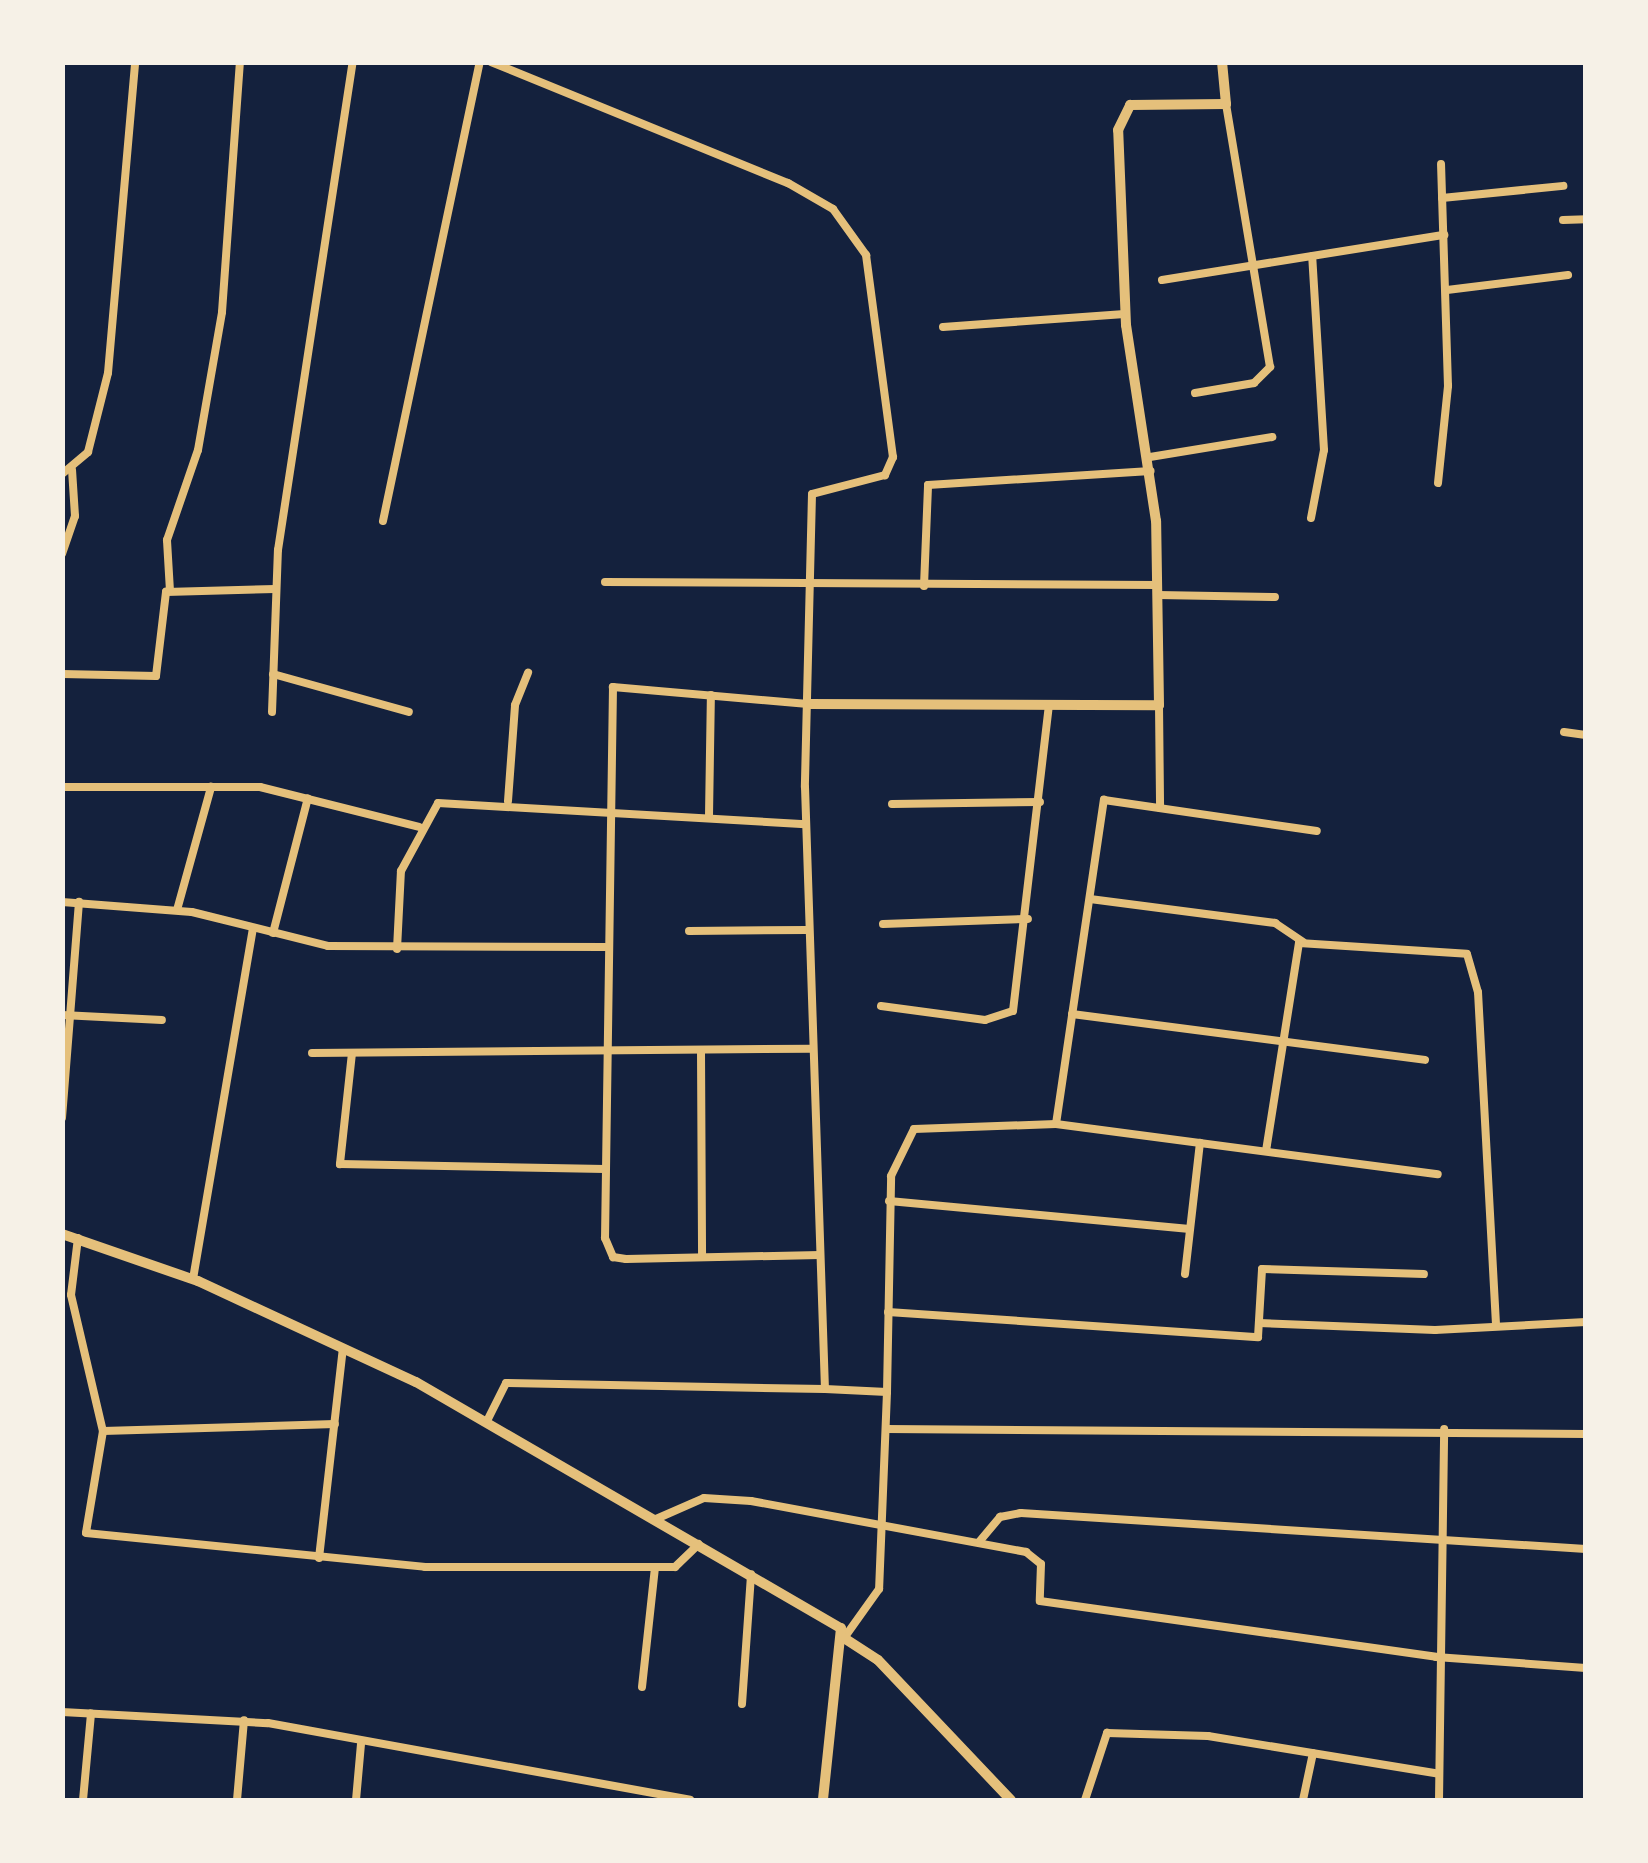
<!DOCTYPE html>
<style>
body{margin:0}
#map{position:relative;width:1648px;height:1863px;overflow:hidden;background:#14213d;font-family:Figtree,sans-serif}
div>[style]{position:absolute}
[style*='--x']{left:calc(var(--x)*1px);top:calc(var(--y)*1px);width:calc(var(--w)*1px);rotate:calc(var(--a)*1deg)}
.minor>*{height:8px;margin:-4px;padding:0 4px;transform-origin:4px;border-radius:4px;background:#e5c07b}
.tertiary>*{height:10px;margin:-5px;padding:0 5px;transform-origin:5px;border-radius:5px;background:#e5c07b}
span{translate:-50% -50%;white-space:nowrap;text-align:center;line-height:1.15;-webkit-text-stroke:10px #f6f1e7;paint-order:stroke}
.frame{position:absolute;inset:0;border:65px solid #f6f1e7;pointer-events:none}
</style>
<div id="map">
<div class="minor">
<i style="--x:491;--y:62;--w:321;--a:22.2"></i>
<i style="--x:788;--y:183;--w:52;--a:30"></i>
<i style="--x:833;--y:209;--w:57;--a:54.3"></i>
<i style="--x:866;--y:255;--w:204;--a:82.4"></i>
<i style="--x:893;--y:457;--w:20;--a:114"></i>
<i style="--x:885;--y:475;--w:75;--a:165.4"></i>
<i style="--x:812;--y:494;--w:293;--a:91.4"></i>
<i style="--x:805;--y:787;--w:602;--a:88.1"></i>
<i style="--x:825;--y:1389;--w:62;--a:2.8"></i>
<i style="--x:887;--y:1392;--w:197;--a:92.3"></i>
<i style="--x:879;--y:1589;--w:60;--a:125.5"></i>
<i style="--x:1442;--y:198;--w:122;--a:-5.7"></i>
<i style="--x:1563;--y:220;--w:23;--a:-2"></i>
<i style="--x:1162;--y:280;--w:286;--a:-9.1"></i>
<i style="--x:1447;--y:290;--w:122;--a:-7.1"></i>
<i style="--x:943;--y:327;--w:182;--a:-4.1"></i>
<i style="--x:1195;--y:393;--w:60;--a:-9.6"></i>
<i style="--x:1254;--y:383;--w:23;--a:-45"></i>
<i style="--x:1270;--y:367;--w:267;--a:-99.5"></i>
<i style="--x:1150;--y:457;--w:124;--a:-9.3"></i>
<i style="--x:62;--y:474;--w:34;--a:-40"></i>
<i style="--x:88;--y:452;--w:81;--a:-75.8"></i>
<i style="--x:108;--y:373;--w:312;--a:-85"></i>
<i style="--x:1438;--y:483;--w:98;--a:-84.1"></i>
<i style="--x:1448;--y:386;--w:222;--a:-91.8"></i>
<i style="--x:1311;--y:518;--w:69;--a:-79.2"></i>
<i style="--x:1324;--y:450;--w:194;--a:-93.5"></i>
<i style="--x:383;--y:521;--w:469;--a:-78.1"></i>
<i style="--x:62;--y:554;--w:40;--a:-71.1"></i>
<i style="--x:75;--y:516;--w:46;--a:-93.7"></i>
<i style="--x:605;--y:582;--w:553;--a:0.31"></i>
<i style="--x:924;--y:586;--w:101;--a:-87.7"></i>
<i style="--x:928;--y:485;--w:223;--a:-3.6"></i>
<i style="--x:170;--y:591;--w:51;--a:-93.4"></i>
<i style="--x:167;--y:540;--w:95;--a:-71"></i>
<i style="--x:198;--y:450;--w:140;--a:-80.1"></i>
<i style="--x:222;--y:312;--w:251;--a:-85.9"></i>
<i style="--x:1158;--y:595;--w:117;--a:1"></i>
<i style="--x:62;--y:674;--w:94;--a:1.2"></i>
<i style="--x:156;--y:676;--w:85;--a:-83.2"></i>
<i style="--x:166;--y:592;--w:109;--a:-1.6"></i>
<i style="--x:273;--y:674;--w:141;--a:15.6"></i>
<i style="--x:808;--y:704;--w:196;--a:-175"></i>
<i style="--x:613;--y:687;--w:551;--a:90.83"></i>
<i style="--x:605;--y:1238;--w:21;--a:67"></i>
<i style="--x:613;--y:1257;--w:13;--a:9"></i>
<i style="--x:626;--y:1259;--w:194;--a:-1.2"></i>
<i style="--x:1159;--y:705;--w:103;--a:89.4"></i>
<i style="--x:272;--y:712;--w:162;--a:-87.9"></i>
<i style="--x:278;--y:550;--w:494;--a:-81.3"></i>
<i style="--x:1564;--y:732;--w:22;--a:8"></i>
<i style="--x:62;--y:787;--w:198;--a:0"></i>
<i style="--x:260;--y:787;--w:164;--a:14.1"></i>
<i style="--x:508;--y:801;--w:96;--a:-85.8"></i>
<i style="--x:515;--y:705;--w:35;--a:-68"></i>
<i style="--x:892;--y:804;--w:148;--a:-0.8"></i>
<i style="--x:709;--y:816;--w:121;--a:-89.1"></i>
<i style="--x:1090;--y:899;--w:187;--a:7.4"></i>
<i style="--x:1275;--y:923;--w:34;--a:34"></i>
<i style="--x:62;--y:902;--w:130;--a:4.4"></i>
<i style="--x:192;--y:912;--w:140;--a:14"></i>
<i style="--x:328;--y:946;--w:277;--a:0.2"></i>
<i style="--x:177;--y:910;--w:128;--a:-74.5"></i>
<i style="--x:883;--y:924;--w:145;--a:-2"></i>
<i style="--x:689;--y:931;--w:118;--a:-0.5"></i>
<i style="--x:273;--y:933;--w:139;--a:-75.5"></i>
<i style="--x:397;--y:949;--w:78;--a:-87.1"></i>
<i style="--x:401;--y:871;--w:77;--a:-61.4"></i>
<i style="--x:438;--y:803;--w:368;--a:3.3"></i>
<i style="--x:881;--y:1006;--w:105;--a:7.7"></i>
<i style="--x:985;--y:1020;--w:29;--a:-18"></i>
<i style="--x:1013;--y:1011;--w:308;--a:-83.3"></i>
<i style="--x:1072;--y:1014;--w:356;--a:7.4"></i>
<i style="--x:62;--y:1015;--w:100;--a:2.9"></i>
<i style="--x:701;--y:1052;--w:205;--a:89.7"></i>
<i style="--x:312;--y:1053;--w:499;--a:-0.5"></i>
<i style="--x:352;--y:1053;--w:112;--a:96.2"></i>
<i style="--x:340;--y:1164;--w:265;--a:1.1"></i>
<i style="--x:62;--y:1118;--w:217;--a:-85.5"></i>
<i style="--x:1056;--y:1124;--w:328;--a:-81.6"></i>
<i style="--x:1104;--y:800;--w:215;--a:8.3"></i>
<i style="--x:1266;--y:1151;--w:211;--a:-81"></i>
<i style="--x:1299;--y:943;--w:168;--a:3.7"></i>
<i style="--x:1467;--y:954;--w:40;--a:74"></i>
<i style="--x:1478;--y:992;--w:331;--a:86.9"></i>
<i style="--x:889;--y:1201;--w:302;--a:5.3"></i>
<i style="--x:78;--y:1238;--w:57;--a:97"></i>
<i style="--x:71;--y:1295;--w:140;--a:76.8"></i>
<i style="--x:103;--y:1431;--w:103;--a:99.5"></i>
<i style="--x:86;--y:1533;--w:341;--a:5.7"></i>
<i style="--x:425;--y:1567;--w:250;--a:0"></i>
<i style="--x:675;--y:1567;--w:33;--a:-44"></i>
<i style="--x:1185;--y:1274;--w:132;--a:-83.5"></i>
<i style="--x:193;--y:1279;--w:356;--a:-80.3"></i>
<i style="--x:888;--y:1312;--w:371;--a:3.9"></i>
<i style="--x:1258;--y:1337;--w:68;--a:-86.6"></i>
<i style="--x:1262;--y:1269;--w:162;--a:1.8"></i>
<i style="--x:1259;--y:1323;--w:176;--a:2.3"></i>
<i style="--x:1435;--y:1330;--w:151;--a:-3"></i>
<i style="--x:887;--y:1392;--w:216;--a:-88.9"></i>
<i style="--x:891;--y:1176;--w:52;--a:-63.9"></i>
<i style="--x:914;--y:1129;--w:142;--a:-2"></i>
<i style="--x:1056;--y:1124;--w:385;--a:7.5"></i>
<i style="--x:487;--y:1421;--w:42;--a:-63.4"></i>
<i style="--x:506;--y:1383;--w:319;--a:1.1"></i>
<i style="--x:886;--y:1429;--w:700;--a:0.41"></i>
<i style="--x:103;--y:1431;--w:232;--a:-1.7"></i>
<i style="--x:656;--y:1519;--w:52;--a:-23.6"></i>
<i style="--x:704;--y:1498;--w:47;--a:3.7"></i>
<i style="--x:751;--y:1501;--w:280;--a:10.5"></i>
<i style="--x:1026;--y:1552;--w:19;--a:39"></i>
<i style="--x:1041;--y:1564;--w:37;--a:92"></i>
<i style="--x:1040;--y:1601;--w:400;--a:8"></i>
<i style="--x:1436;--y:1657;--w:150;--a:4.2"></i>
<i style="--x:979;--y:1542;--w:33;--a:-50"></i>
<i style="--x:1000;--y:1517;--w:21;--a:-11"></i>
<i style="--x:1021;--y:1513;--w:566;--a:3.65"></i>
<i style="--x:319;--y:1558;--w:211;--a:-83.5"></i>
<i style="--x:642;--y:1687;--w:120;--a:-83.8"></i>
<i style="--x:742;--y:1704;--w:130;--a:-86"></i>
<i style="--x:62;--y:1712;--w:206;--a:3.1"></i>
<i style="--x:268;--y:1723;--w:429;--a:10.3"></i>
<i style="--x:83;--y:1800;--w:87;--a:-84.7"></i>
<i style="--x:237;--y:1800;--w:80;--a:-85"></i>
<i style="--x:356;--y:1800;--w:56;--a:-84.9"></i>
<i style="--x:1085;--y:1800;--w:71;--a:-71.8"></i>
<i style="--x:1107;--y:1733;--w:101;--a:1.7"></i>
<i style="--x:1208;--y:1736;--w:234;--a:9.3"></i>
<i style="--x:1303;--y:1800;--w:48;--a:-78"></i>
<i style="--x:1439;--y:1800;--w:371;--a:-89.2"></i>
</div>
<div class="tertiary">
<i style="--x:808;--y:704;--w:351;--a:0.2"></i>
<i style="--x:1159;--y:705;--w:184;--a:-90.9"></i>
<i style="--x:1156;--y:521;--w:198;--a:-98.7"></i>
<i style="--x:1126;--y:325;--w:195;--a:-92.3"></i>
<i style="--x:1118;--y:130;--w:28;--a:-64"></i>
<i style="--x:1130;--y:105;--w:96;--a:-0.6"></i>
<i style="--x:1226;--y:104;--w:42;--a:-95.4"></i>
<i style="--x:62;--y:1234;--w:144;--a:19.1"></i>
<i style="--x:198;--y:1281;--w:240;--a:24.9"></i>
<i style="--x:416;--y:1382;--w:491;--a:30.1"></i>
<i style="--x:841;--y:1628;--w:173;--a:96"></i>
<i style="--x:844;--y:1638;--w:40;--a:32.9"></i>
<i style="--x:878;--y:1660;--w:193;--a:46.5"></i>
</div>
<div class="frame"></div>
</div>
